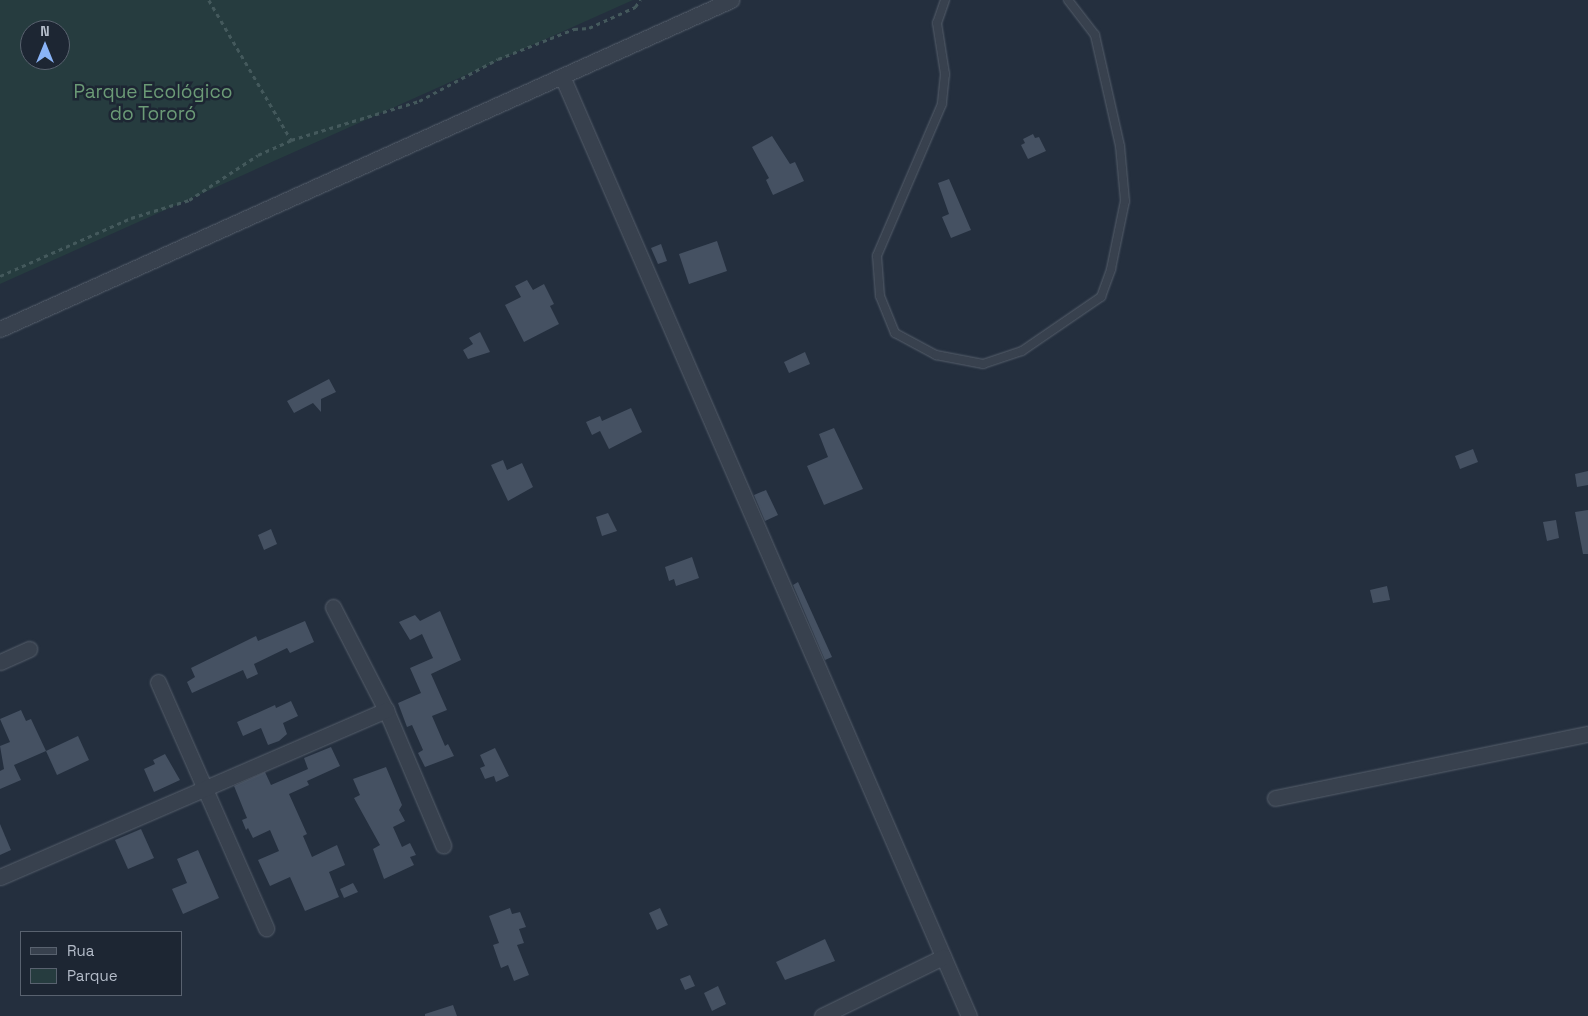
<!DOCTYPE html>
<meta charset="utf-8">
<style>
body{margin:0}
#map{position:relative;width:1588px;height:1016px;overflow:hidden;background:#242f3e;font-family:"Space Grotesk",sans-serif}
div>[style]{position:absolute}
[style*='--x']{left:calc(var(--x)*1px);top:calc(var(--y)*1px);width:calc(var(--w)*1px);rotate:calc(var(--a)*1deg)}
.green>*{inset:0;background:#263c3f}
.building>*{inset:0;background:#455162}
.path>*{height:2.5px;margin-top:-1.25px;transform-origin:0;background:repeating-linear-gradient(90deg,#44595c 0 4px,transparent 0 8px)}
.roads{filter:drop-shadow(0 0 1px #565f6c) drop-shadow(0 0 1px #565f6c)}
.service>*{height:8px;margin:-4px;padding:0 4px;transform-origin:4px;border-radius:4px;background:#38414e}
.minor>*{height:15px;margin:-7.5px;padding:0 7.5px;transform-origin:7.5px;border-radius:7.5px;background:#38414e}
span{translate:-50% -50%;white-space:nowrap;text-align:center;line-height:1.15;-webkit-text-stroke:5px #1d2633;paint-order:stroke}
.park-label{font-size:19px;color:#6b9a76}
.legend{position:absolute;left:20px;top:931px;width:162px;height:65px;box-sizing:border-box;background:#1d2633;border:1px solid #59626f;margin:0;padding:6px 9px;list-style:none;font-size:15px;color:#b4bcc9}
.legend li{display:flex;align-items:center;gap:10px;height:25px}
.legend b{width:25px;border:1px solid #59626f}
.north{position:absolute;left:20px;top:20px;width:50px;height:50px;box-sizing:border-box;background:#1d2633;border:1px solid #59626f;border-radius:50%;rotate:0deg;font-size:14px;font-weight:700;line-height:20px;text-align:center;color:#b4bcc9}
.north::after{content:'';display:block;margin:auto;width:18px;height:22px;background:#8ab4f8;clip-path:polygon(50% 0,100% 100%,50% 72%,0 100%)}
</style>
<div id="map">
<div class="green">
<i style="clip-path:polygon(evenodd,0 0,633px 0,0 284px,0 0,30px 30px,60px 30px,60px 60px,30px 60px,30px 30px)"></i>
</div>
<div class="building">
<i style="clip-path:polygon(1033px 134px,1035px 138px,1039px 137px,1046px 151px,1028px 159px,1021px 145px,1025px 143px,1023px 139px)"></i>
<i style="clip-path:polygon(772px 136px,790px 164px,795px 162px,804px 181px,773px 195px,766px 180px,769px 178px,752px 147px)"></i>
<i style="clip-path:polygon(949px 179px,971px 230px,951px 238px,942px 217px,949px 214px,938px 183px)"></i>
<i style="clip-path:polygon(717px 241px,727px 271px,689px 284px,679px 254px)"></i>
<i style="clip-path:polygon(661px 244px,667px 261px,658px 264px,651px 248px)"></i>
<i style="clip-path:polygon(527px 280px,533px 290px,544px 284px,554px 304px,550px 306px,559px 324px,524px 342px,505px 305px,521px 297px,515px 286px)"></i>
<i style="clip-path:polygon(480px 332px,490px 352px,468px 359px,463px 350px,473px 344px,469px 338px)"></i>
<i style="clip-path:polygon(805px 352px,810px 364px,789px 373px,784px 362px)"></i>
<i style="clip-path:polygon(329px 379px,336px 392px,321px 399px,321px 412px,313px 403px,294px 413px,287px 401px)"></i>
<i style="clip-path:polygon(631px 408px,642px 432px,609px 449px,600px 431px,592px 435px,586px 422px,600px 416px,602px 421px)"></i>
<i style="clip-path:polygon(834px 428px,863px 489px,824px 505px,807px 466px,828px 457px,819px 434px)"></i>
<i style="clip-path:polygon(1473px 449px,1478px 462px,1460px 469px,1455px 456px)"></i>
<i style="clip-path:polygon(503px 460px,507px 470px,522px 463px,533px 487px,508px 501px,491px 465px)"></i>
<i style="clip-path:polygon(1588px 471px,1588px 485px,1577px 487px,1575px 474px)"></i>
<i style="clip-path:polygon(766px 490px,778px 515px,765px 521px,754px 495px)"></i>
<i style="clip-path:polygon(1588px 510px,1588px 554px,1583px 554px,1575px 512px)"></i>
<i style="clip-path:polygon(608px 513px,617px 531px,602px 536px,596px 517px)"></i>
<i style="clip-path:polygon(1556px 520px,1559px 538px,1547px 541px,1543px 522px)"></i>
<i style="clip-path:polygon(271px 529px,277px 544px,264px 550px,258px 535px)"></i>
<i style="clip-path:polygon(692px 557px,699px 578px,676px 586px,674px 579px,669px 581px,665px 567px)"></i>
<i style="clip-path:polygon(798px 582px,832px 657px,825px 660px,793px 585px)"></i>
<i style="clip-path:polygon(1387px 586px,1390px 600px,1373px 603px,1370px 590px)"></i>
<i style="clip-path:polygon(440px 611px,461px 660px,431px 674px,447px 710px,432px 716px,445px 746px,448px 744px,454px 756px,425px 767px,418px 753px,423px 750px,412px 725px,407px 727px,398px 703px,421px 693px,410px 668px,433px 658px,422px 634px,410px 640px,399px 622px,415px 615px,420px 621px)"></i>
<i style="clip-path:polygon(305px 621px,314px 642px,290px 653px,287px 648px,254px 664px,258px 674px,247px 679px,243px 670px,192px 693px,187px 682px,195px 677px,191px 668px,256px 636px,258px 641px)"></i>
<i style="clip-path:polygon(291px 701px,298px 716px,283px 723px,287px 734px,279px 741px,268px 745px,261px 728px,243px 736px,237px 722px,275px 705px,276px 708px)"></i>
<i style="clip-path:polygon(21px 710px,26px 721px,31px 719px,46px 751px,14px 765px,21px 780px,0 789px,0 771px,4px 769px,0 746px,10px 742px,0 719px)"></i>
<i style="clip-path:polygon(78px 736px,89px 760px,57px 775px,46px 751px)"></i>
<i style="clip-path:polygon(331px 747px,340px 766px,307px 781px,309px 785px,289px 794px,307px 834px,303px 836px,312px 857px,337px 845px,345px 865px,329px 872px,339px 897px,305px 911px,290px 877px,270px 886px,258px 860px,279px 851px,270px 830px,253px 838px,248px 828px,246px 830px,242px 820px,247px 818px,234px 786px,265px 772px,271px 785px,308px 769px,304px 758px)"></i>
<i style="clip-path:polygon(495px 748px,509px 776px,496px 782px,494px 776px,485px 779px,480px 768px,485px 766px,480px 755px)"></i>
<i style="clip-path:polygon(165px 754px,180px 780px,154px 792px,144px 769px,155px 764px,153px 760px)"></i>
<i style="clip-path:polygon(386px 767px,402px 805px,399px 810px,405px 821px,393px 827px,402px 847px,410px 843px,416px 855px,410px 857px,414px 865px,384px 879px,373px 849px,380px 845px,354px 798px,360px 795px,353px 779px)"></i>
<i style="clip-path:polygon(0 824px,11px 850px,0 855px)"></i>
<i style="clip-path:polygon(141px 829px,154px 858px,128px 869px,115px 840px)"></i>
<i style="clip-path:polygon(198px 850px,219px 898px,183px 914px,172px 889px,187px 883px,177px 859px)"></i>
<i style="clip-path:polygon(353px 883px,358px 892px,344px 898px,340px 889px)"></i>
<i style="clip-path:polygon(510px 908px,512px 914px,520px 912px,526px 927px,519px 929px,524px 943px,517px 945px,529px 975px,514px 981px,508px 965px,501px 968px,493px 945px,499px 943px,489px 916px)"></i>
<i style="clip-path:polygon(660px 908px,668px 925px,657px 930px,649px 913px)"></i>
<i style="clip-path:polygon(825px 939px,835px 961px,785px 980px,776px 962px)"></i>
<i style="clip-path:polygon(690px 975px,695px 986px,685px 990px,680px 979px)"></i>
<i style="clip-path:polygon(718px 986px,726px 1004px,712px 1011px,704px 993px)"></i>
<i style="clip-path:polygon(453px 1005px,457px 1016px,425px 1016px,425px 1014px)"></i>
</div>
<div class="path">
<i style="--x:209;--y:0;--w:162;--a:59.6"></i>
<i style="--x:0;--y:276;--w:143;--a:-23.9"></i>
<i style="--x:131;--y:218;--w:61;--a:-17.2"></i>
<i style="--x:189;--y:200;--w:82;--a:-33.1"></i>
<i style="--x:258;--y:155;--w:36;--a:-24"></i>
<i style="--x:291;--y:140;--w:134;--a:-16.9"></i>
<i style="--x:419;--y:101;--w:89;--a:-28"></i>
<i style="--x:498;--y:59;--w:82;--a:-21.5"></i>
<i style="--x:574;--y:29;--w:15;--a:-4"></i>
<i style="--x:589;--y:28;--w:51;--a:-24.5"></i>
<i style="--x:635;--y:7;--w:9;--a:-54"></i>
</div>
<div class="roads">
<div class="service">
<i style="--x:945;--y:0;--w:24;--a:109"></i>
<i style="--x:937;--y:23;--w:52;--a:81.1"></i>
<i style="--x:945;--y:74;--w:30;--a:96"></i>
<i style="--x:942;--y:104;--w:165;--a:113.2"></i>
<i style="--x:877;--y:256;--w:40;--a:85.7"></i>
<i style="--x:880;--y:296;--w:40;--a:68"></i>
<i style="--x:895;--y:333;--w:47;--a:28.2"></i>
<i style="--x:936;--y:355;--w:48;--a:10.8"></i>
<i style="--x:983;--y:364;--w:41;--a:-18.4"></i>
<i style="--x:1022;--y:351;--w:96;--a:-34.4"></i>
<i style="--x:1101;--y:297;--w:30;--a:-70"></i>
<i style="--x:1111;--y:269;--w:69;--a:-78.4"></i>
<i style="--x:1125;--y:201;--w:55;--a:-95.2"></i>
<i style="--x:1120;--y:146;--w:114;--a:-102.7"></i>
<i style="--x:1095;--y:35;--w:44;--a:-127.6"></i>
</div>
<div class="minor">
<i style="--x:562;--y:76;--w:1024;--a:66.59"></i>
<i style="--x:0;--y:329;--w:802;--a:-24.23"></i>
<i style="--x:333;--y:607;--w:116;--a:62.8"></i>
<i style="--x:386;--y:710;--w:147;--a:67.1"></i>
<i style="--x:0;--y:662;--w:32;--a:-24"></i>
<i style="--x:158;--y:682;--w:269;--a:66.3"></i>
<i style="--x:1275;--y:798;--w:319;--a:-11.6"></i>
<i style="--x:0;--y:877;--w:421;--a:-23.4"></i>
<i style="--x:822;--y:1016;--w:135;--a:-26"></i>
</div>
</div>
<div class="park-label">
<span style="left:153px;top:103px">Parque Ecológico<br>do Tororó</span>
</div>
<ul class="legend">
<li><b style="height:6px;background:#38414e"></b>Rua</li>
<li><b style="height:14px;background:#263c3f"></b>Parque</li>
</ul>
<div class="north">N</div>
</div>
